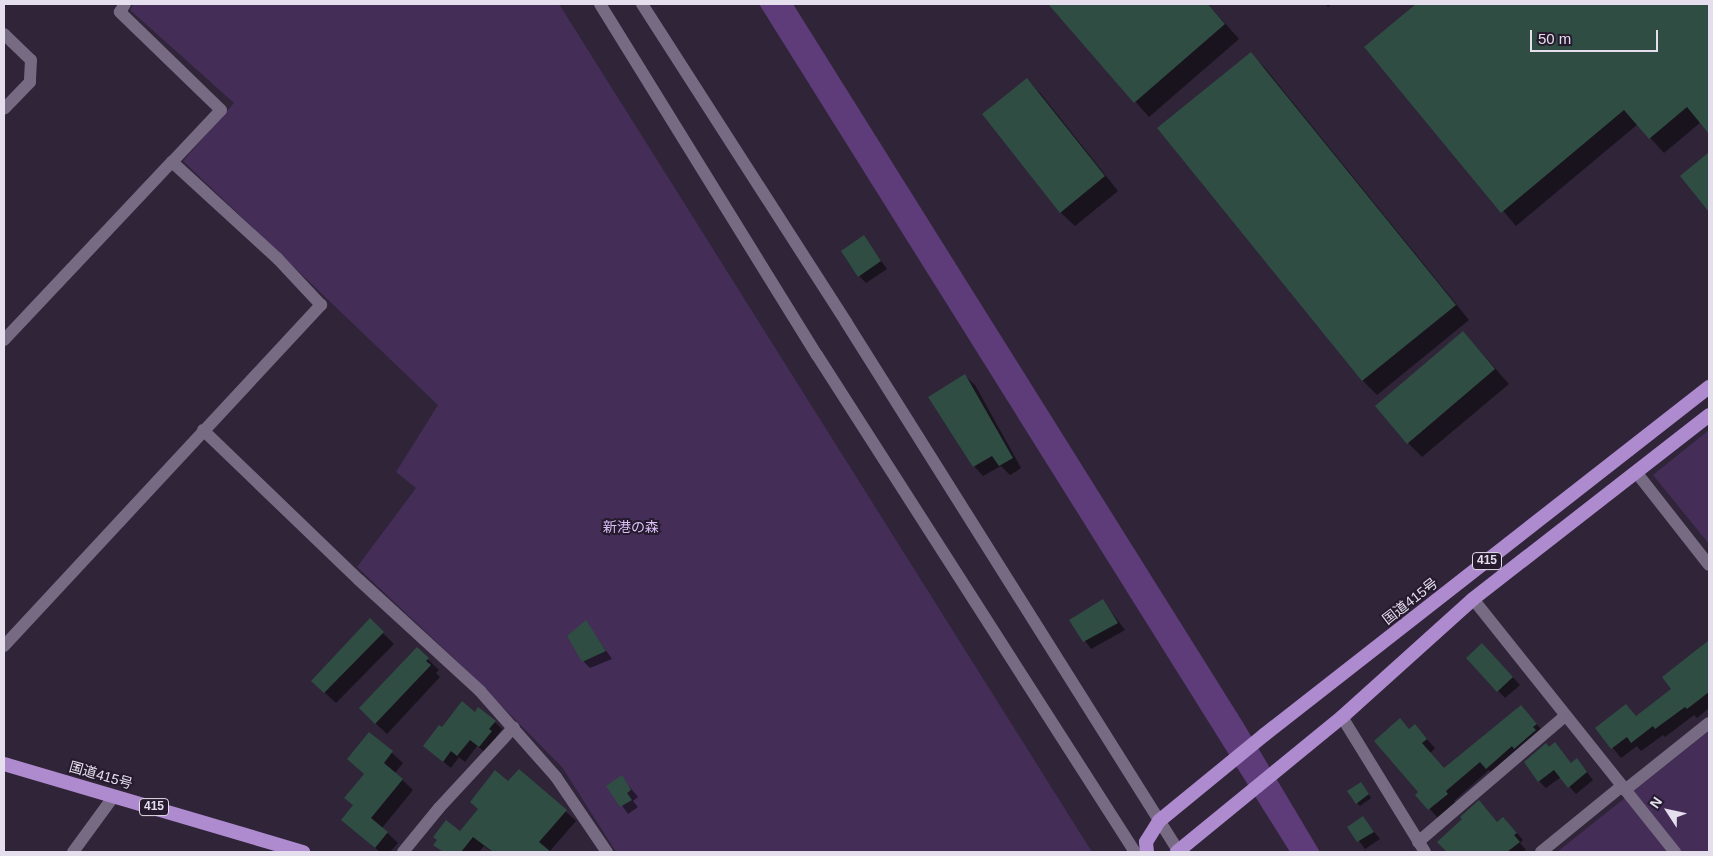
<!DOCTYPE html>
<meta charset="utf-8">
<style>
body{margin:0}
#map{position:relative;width:1713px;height:856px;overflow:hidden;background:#2f2438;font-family:Arial,"Noto Sans JP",sans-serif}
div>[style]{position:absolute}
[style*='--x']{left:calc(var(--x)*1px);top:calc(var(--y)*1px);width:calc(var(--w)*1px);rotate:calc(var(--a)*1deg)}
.green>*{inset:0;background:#442d57}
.water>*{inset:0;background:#5e3c79}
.shadow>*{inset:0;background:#0007}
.building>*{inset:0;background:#2f4d43}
.minor>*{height:12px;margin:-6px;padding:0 6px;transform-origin:6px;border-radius:6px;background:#776b83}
.tertiary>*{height:12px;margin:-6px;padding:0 6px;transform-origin:6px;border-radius:6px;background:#776b83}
.trunk>*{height:14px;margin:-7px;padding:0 7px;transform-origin:7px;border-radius:7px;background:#ae8acf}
span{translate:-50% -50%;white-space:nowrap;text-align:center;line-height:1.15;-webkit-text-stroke:4px #251a2e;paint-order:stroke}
.shield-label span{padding:1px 4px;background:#251a2e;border:1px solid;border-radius:4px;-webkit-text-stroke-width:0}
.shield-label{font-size:12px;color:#e5deec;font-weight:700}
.park-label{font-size:14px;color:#dbbff6}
.street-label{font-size:14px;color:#e5deec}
.frame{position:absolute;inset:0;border:5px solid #e5deec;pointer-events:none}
.north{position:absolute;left:1643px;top:786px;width:50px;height:50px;-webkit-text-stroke:4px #251a2e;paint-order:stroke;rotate:305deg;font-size:14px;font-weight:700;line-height:20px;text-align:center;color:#e5deec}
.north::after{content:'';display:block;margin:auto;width:18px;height:22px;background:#e5deec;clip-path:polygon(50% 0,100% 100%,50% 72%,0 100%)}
.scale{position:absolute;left:1530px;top:30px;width:128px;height:22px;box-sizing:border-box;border:2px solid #e5deec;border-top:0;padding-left:6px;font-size:15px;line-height:18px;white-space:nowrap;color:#e5deec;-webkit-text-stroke:4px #251a2e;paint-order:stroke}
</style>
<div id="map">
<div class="green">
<i style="clip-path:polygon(133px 4px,559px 4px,1092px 852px,616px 852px,562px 767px,461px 665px,357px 567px,416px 488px,396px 472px,438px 405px,183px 161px,234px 103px,130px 10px)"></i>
<i style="clip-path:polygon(1709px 430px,1709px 544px,1653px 475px)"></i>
<i style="clip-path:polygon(1709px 731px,1709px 852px,1557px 852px)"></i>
</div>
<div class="water">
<i style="clip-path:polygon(759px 4px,793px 4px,1242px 721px,1320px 852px,1290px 852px)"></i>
</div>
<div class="shadow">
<i style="clip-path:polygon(1049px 4px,1208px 4px,1239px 39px,1149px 117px)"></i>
<i style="clip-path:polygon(1325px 4px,1332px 4px,1328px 7px)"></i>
<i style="clip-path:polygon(1418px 4px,1709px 4px,1709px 132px,1701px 122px,1664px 153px,1638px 124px,1516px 226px,1365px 48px)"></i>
<i style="clip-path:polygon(1251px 54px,1265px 68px,1469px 320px,1377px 395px,1363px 381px,1159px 129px)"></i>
<i style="clip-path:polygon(1027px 79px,1041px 94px,1118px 191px,1075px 226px,1060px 212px)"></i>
<i style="clip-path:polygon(1709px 153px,1709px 210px,1682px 176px)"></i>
<i style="clip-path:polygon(864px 237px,887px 269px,866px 283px,859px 276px)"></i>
<i style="clip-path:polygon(1463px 332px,1509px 384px,1422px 457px,1408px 443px)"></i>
<i style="clip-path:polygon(965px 376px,975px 385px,1021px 468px,1010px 475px,1001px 466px,983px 476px,974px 466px)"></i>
<i style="clip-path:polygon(1103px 601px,1125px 630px,1091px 649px,1071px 621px)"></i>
<i style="clip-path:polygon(370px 620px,394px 644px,336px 703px,323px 691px)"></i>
<i style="clip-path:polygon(586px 622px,612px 659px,590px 668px,583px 661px)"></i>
<i style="clip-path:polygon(1709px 640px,1709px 708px,1697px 718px,1694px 715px,1665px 737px,1663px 735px,1641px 751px,1637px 746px,1621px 758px,1597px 728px,1626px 706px,1637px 717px,1673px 689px,1663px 677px)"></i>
<i style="clip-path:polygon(417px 649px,439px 670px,436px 673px,440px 677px,387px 734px,371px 719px)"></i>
<i style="clip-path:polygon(1489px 652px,1520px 685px,1505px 698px,1468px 658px)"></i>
<i style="clip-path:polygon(1529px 715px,1545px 734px,1495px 776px,1489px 770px,1454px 801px,1456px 803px,1438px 818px,1417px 795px,1420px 792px,1410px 730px,1423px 735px,1435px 748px,1430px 753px,1444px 770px)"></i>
<i style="clip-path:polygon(495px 722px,502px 729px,496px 737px,498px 739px,486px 753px,477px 746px,465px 762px,459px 757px,451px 768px,424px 746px,442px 729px)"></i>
<i style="clip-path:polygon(370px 733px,403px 763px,395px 773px,413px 790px,382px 828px,398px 843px,390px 852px,380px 852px,343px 820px,354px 806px,365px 775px,349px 759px)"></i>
<i style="clip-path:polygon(1555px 744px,1572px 764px,1583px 767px,1593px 780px,1576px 794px,1561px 777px,1546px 788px,1539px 781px,1549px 749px)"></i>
<i style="clip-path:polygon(520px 770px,576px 821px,549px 852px,492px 852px,484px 846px,479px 852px,451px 852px,445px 847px)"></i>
<i style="clip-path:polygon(621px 777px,638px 797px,633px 801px,638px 807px,628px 814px,608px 786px)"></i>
<i style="clip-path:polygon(1364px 787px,1371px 798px,1360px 806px,1357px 803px)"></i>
<i style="clip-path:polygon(1363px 818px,1380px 839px,1365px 849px,1349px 827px)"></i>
<i style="clip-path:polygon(1497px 823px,1510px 825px,1523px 840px,1520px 843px,1526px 850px,1522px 852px,1449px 852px,1439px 842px)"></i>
</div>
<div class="building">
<i style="clip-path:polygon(1048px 4px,1208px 4px,1225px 24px,1134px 103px)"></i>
<i style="clip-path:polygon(1416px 4px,1709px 4px,1709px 134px,1687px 107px,1649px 139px,1624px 110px,1501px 213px,1364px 47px)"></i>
<i style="clip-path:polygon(1251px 52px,1456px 305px,1362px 381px,1157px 128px)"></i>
<i style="clip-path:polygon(1027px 78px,1105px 176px,1060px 213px,982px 114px)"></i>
<i style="clip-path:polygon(1709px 152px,1709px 212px,1680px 176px)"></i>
<i style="clip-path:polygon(864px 235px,881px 261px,858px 277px,841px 251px)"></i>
<i style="clip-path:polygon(1463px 331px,1495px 369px,1407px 444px,1375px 406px)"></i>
<i style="clip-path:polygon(965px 374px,1013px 458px,999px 466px,992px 456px,973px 467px,928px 397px)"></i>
<i style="clip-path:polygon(1103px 599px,1118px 623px,1083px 642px,1069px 620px)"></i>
<i style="clip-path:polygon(370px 618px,384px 632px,324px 693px,311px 681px)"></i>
<i style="clip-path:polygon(586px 620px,606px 651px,582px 662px,567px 636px)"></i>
<i style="clip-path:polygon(1709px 640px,1709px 692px,1687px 709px,1685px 707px,1655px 729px,1653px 726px,1631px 743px,1627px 737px,1611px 749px,1595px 728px,1626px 704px,1636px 716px,1671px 689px,1662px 677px)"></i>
<i style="clip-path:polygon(1482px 643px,1513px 677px,1497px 692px,1466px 658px)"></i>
<i style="clip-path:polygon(417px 647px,429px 658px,426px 661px,431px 665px,375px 724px,359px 708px)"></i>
<i style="clip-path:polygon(462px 701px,475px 712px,478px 707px,496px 721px,489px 729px,492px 731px,479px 747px,470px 740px,457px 756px,451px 751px,443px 762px,423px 746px,439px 725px,442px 727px)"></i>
<i style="clip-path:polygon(1521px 705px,1537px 724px,1533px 727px,1536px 730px,1514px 749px,1512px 746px,1486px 769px,1480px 762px,1446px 791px,1448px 794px,1428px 810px,1415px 795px,1418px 792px,1374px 741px,1400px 718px,1409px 729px,1415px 724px,1427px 739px,1422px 743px,1444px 768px)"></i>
<i style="clip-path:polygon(369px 732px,393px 751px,384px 763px,403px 779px,371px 818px,388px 832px,375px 848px,341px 820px,353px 805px,344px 798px,364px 774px,347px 759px)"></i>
<i style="clip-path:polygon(1555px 742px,1571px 763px,1577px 758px,1587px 772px,1568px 788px,1554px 770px,1538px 782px,1524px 762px,1546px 743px,1549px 747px)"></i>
<i style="clip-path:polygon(519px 769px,567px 810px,539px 842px,551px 852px,493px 852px,473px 837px,461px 852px,443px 852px,433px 845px,437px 840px,433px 837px,446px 820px,460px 831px,478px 809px,470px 802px,495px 770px,508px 781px)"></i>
<i style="clip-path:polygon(622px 775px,631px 790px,627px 793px,632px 800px,620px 807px,606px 786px)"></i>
<i style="clip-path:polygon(1361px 782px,1369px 794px,1356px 804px,1347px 791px)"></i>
<i style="clip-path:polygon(1479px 800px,1497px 822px,1503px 817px,1517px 833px,1514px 835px,1520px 842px,1507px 852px,1447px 852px,1437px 842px,1462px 819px,1460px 817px)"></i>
<i style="clip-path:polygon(1363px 816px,1374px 832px,1357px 842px,1347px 827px)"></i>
</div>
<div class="minor">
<i style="--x:4;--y:34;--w:37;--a:44"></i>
<i style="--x:31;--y:60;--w:22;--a:93"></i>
<i style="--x:30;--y:82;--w:37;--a:134"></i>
<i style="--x:4;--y:340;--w:245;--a:-46.7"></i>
<i style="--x:203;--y:430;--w:216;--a:43.9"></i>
<i style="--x:359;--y:580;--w:164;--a:42.5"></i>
<i style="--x:480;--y:691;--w:115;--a:48.5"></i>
<i style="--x:556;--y:777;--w:91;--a:55.8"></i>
<i style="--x:1636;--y:472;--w:118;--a:51.9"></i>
<i style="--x:1473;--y:599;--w:324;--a:51.4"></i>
<i style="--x:4;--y:646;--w:466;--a:-47.1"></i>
<i style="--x:321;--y:305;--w:63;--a:-133.1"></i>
<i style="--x:278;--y:259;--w:144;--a:-137.5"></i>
<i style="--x:172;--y:162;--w:71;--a:-46.7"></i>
<i style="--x:221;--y:110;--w:141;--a:-135.9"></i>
<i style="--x:120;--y:12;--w:9;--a:-58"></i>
<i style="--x:1342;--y:717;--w:158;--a:58.4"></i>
<i style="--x:1625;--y:790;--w:107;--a:-38.6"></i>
<i style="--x:1418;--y:842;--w:194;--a:-40.6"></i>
<i style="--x:73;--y:852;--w:69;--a:-53.8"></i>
<i style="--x:403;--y:852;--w:57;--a:-50.7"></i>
<i style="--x:439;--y:808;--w:110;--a:-47.2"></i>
<i style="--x:1541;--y:852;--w:104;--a:-39.2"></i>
</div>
<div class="tertiary">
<i style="--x:600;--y:4;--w:413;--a:58.3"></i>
<i style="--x:817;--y:355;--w:590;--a:57.39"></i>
<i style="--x:642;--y:4;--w:378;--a:57.3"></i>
<i style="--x:846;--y:322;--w:626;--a:57.86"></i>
</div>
<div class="trunk">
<i style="--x:4;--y:764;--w:312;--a:16.4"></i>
<i style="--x:1147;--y:852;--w:10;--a:-96"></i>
<i style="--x:1146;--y:842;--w:25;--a:-58"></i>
<i style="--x:1159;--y:821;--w:136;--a:-39.3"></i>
<i style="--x:1264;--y:735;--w:565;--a:-38.03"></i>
<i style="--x:1177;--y:852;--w:213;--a:-39.3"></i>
<i style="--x:1342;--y:717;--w:176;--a:-42"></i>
<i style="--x:1473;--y:599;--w:299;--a:-37.9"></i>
</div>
<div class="shield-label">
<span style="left:1487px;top:561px">415</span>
<span style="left:154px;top:807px">415</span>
</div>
<div class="park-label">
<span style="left:631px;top:527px">新港の森</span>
</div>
<div class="street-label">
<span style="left:1410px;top:601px;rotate:-38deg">国道415号</span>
<span style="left:101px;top:775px;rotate:16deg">国道415号</span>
</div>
<div class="frame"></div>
<div class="north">N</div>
<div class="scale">50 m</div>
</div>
